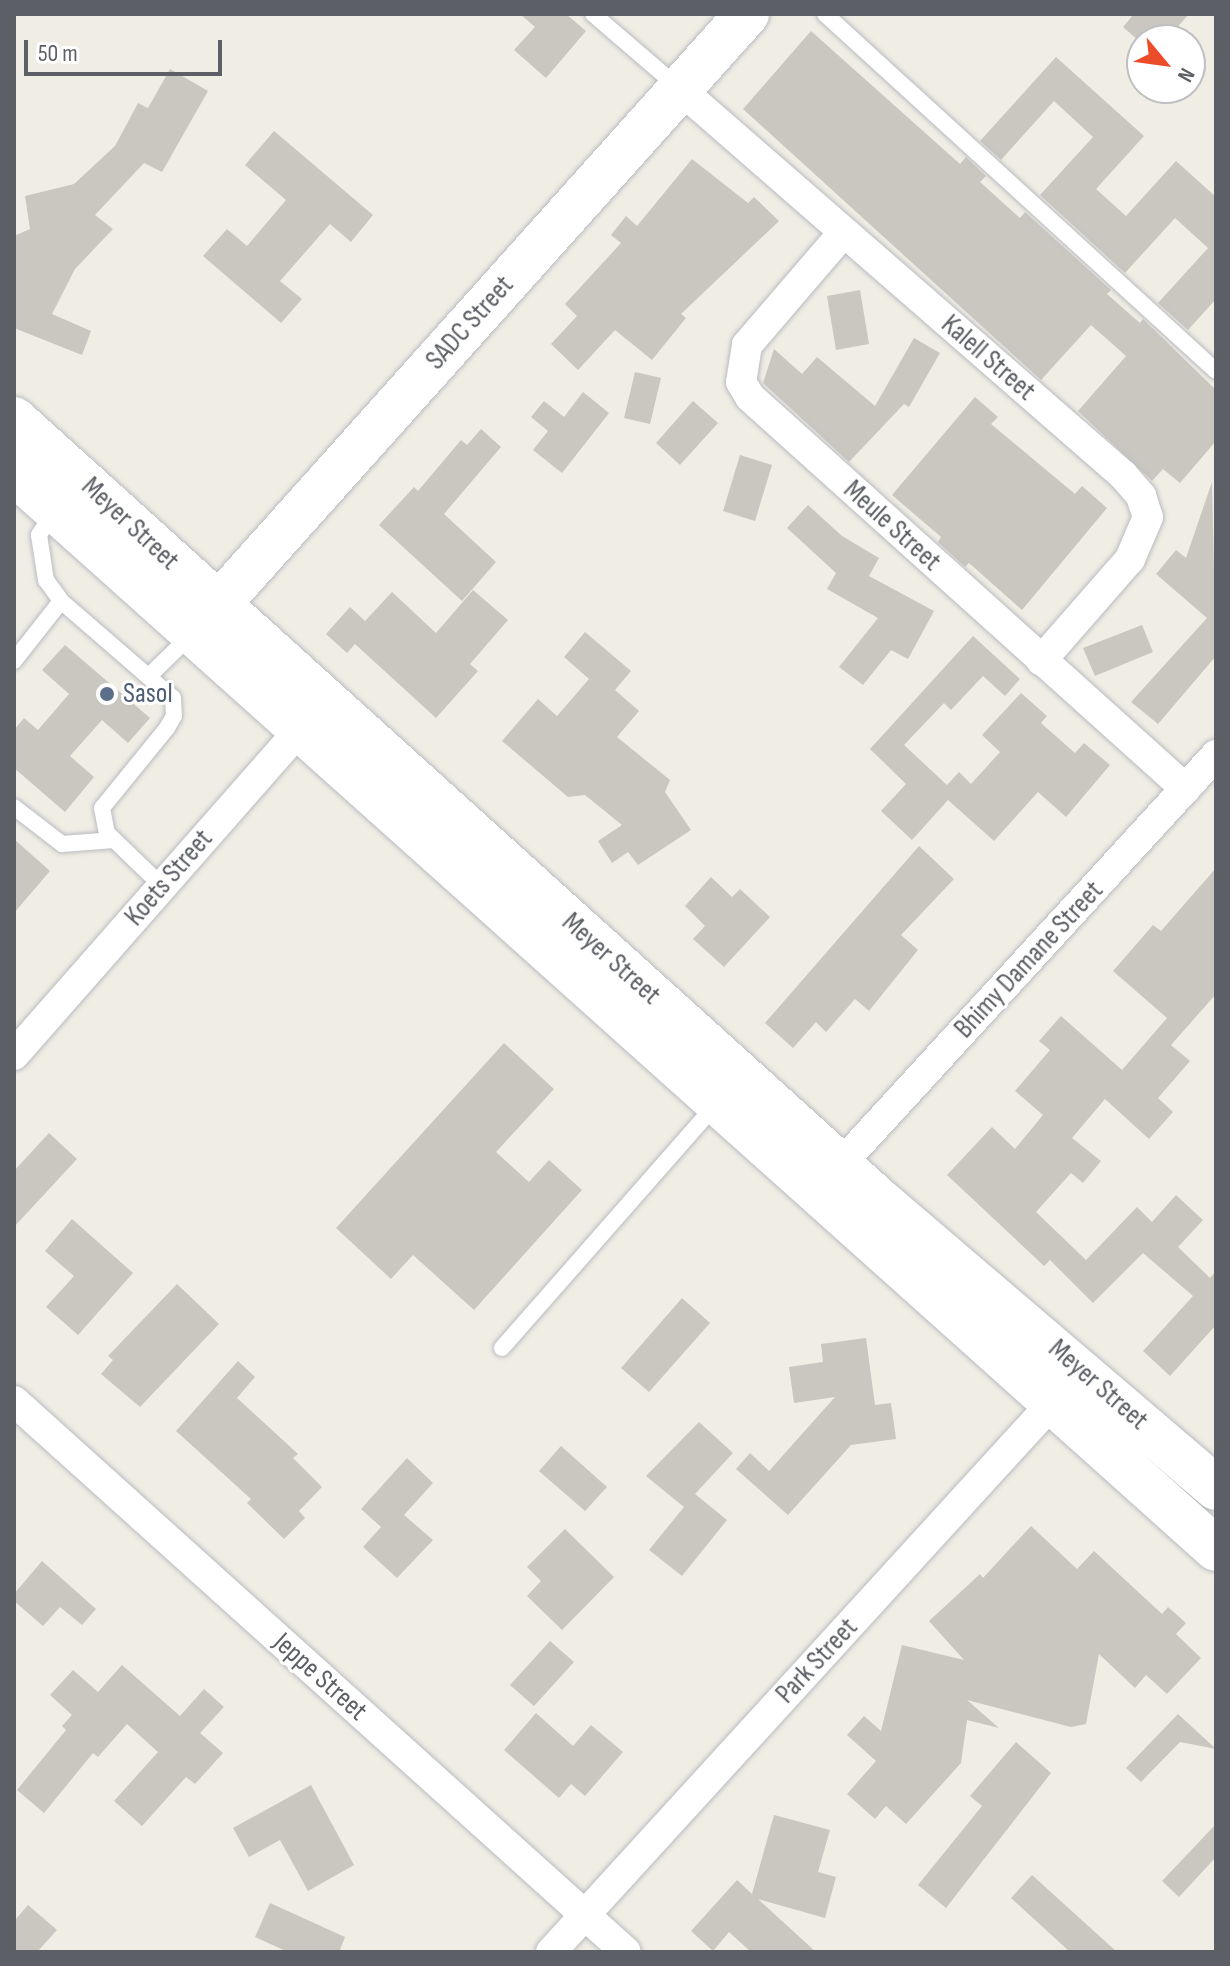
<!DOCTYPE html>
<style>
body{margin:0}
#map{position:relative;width:1230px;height:1966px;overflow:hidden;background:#efede4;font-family:"Sofia Sans Condensed",sans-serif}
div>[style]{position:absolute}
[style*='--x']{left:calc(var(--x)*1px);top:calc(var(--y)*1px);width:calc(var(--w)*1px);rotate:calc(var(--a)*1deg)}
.building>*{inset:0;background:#cac7c1}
.roads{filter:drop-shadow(0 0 2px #b9bbc0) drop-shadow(0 0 2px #b9bbc0)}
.lane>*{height:16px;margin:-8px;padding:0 8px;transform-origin:8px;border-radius:8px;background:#fff}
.street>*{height:30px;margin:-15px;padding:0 15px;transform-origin:15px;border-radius:15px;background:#fff}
.secondary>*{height:44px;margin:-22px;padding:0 22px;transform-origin:22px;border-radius:22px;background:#fff}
.dots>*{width:22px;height:22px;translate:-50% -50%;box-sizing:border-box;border:4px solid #fff;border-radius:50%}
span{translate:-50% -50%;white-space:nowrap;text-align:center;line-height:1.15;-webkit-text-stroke:6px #fff;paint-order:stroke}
.street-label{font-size:28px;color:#5c5f65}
.service-label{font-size:28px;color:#4e5e75}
.left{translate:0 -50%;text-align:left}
.frame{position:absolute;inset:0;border:16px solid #5c5f65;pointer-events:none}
.north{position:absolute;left:1126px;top:24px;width:80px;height:80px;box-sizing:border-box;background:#fff;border:2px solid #bebfc1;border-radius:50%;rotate:119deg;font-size:22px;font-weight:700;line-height:32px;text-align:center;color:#5c5f65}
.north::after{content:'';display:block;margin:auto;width:28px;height:36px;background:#ed4c2b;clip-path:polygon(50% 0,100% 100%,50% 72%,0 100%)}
.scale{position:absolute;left:24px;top:40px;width:198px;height:36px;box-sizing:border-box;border:4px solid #5c5f65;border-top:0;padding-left:10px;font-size:24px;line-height:28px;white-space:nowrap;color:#5c5f65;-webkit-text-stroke:6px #fff;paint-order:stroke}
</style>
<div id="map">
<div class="building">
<div style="clip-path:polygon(520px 14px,566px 14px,586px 31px,546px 78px,514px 50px,535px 27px)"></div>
<div style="clip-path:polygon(1134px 14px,1189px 14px,1166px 40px,1138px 40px,1123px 27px)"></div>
<div style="clip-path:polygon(811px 31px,960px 164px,966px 157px,986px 176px,980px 182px,1020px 218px,1025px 212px,1111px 290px,1107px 294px,1140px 323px,1143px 319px,1216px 390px,1216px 441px,1180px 483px,1163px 469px,1152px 481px,1078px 411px,1126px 356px,1091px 325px,1041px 380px,743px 109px)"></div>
<div style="clip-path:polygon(1056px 57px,1144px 136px,1096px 189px,1126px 216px,1176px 161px,1216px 197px,1216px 299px,1188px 330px,1158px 303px,1208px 248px,1175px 218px,1125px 273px,1040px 195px,1093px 137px,1054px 101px,1001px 160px,980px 141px)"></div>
<div style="clip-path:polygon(170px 69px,208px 91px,162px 172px,144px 163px,95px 215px,113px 229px,75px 269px,52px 314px,91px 331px,82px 355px,14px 328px,14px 236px,30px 229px,25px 196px,74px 184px,115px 146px,138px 103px,148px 108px)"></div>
<div style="clip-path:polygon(274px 131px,373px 215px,351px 242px,330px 224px,280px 281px,302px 299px,281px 323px,203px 256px,227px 229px,247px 246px,286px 200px,245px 165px)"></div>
<div style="clip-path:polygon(692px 159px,748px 203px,754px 197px,779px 221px,681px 314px,686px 318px,652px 360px,615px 330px,578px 370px,551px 344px,577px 316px,565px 304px,621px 243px,611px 235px,626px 216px,637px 226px)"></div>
<div style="clip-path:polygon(860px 290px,869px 344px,836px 350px,827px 296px)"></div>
<div style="clip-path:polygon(914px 338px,940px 353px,909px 407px,904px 404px,849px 462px,763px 383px,774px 349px,802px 374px,817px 357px,875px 406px)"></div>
<div style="clip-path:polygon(635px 372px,661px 378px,650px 424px,624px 418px)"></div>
<div style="clip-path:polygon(583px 392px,609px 413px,562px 473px,533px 450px,548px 431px,531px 417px,544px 401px,564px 417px)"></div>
<div style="clip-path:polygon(975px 397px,998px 417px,991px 424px,1075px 494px,1082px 486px,1107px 508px,1022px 610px,969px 563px,965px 567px,938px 542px,941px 537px,892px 495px)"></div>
<div style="clip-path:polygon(693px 401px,718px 423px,680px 465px,656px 443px)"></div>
<div style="clip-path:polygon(481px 429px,501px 447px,444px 514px,496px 562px,462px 601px,379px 525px,414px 487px,418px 491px,461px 440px,467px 445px)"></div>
<div style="clip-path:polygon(740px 455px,772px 465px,755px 521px,723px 511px)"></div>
<div style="clip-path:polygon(1212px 482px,1216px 656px,1158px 724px,1131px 702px,1207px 618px,1156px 574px,1176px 550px,1186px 558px)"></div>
<div style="clip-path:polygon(808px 505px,842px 536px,879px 558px,869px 576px,934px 611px,908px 659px,891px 650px,863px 685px,839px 667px,878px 618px,827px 589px,836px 573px,787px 528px)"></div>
<div style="clip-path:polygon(473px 590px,508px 620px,470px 664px,478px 671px,436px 718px,355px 644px,347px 653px,326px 634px,350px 607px,365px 621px,392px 592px,436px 633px)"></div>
<div style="clip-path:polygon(1142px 625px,1153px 652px,1095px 676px,1083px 648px)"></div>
<div style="clip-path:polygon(585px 632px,631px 671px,615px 690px,639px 711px,617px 737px,670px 780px,665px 792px,691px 830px,638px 865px,628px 852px,612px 863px,598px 841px,622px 825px,585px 795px,568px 797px,502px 741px,538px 699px,557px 716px,589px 679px,564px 657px)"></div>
<div style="clip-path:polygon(973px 636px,1020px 679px,1005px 696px,983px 676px,951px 710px,944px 703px,904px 745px,947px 785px,959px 772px,971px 784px,1000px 752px,982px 735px,1021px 693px,1047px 716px,1041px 723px,1075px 753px,1084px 743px,1110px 765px,1066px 817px,1038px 792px,994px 841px,948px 800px,912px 840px,881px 811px,906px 784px,870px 749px)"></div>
<div style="clip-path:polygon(65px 645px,150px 718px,128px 743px,102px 720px,70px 756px,94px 777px,65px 812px,14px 768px,14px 730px,24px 718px,38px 730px,69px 694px,42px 670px)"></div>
<div style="clip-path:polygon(14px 839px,50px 871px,14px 913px)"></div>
<div style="clip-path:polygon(919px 846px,954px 879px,901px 935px,918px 950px,869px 1011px,855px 999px,826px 1032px,816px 1022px,793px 1048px,765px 1023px)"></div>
<div style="clip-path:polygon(1216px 868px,1216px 994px,1171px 1045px,1190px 1061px,1158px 1098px,1173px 1112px,1149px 1139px,1105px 1099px,1072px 1138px,1101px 1161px,1083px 1183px,1071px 1173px,1036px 1212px,1086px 1260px,1137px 1207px,1152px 1222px,1176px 1195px,1203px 1220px,1178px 1247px,1210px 1278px,1216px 1271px,1216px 1325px,1170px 1376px,1143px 1351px,1193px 1296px,1143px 1253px,1093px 1303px,1050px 1260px,1044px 1266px,947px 1175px,992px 1127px,1015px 1149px,1043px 1115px,1015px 1091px,1050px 1050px,1039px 1041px,1061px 1016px,1122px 1070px,1167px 1018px,1113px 971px,1153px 925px,1161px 931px)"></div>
<div style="clip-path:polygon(711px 877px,732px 897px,740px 889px,770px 917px,724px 967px,693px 939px,705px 926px,685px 906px)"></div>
<div style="clip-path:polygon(504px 1043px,554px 1089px,496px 1152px,529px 1182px,549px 1160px,582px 1190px,474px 1310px,413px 1255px,391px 1279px,336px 1228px)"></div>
<div style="clip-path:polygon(49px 1133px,77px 1159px,14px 1227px,14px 1171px)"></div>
<div style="clip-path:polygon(72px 1219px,133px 1273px,78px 1335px,46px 1307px,74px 1276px,45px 1251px)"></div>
<div style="clip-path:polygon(177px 1284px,219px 1324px,140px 1407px,101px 1374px,113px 1360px,108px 1356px)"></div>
<div style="clip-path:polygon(682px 1298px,710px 1323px,649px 1392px,621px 1368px)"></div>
<div style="clip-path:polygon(866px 1338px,875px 1405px,891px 1403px,896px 1439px,851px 1445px,788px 1515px,736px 1469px,750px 1453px,769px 1471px,835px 1397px,794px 1403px,789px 1367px,823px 1362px,821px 1344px)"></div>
<div style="clip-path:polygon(238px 1361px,255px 1377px,237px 1398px,298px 1454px,293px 1458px,322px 1487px,299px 1511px,305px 1518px,284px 1539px,247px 1503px,251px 1499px,176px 1431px)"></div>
<div style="clip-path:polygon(699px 1422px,733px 1453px,695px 1494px,727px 1520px,682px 1576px,649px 1550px,684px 1507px,646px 1476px)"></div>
<div style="clip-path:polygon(561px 1446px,607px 1487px,585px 1511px,539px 1471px)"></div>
<div style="clip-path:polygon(407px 1458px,433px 1483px,404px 1515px,433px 1540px,397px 1578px,363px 1547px,381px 1527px,361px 1509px)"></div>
<div style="clip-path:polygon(1031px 1526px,1077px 1569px,1094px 1551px,1162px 1614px,1168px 1607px,1186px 1623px,1176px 1634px,1201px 1658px,1167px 1694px,1146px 1675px,1135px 1688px,1099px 1654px,1086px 1724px,1071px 1727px,967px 1700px,999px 1728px,967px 1720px,961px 1763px,906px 1824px,886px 1806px,875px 1819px,847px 1794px,876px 1761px,847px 1735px,864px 1716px,881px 1731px,902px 1645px,964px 1660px,929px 1621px,980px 1574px,983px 1578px)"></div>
<div style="clip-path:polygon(565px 1529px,614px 1577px,562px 1630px,527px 1596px,541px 1581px,527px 1567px)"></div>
<div style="clip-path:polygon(42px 1561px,96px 1609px,82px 1625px,60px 1607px,43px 1626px,14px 1601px,14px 1594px)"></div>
<div style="clip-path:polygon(550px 1641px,574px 1662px,534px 1706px,510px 1685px)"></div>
<div style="clip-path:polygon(122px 1665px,180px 1716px,204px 1689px,224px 1707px,200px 1733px,223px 1753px,195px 1784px,186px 1777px,142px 1826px,114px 1801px,158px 1752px,127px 1724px,98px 1757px,93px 1753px,44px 1813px,17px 1790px,66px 1730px,62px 1726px,72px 1715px,50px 1695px,73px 1670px,98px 1692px)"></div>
<div style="clip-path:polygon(536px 1713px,573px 1746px,591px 1725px,623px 1752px,585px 1796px,571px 1784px,559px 1798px,504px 1750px)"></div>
<div style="clip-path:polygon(1178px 1714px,1216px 1749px,1180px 1742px,1141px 1782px,1126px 1768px)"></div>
<div style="clip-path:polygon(1016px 1742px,1051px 1773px,946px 1908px,918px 1885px,982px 1806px,970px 1796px)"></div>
<div style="clip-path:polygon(311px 1785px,354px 1865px,308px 1891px,280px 1840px,249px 1857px,233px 1828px)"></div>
<div style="clip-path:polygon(774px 1815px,830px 1830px,818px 1872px,836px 1877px,825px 1918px,758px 1899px,816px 1952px,751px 1952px,729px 1932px,713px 1951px,691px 1931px,737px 1880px,752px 1894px)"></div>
<div style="clip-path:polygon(1216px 1824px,1216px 1857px,1179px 1897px,1162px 1881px)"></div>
<div style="clip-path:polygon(1032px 1875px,1117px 1952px,1070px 1952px,1011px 1898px)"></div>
<div style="clip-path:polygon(270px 1903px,345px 1937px,339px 1952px,288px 1952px,255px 1937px)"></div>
<div style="clip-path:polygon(28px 1905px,57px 1930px,37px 1952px,14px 1952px,14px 1921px)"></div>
</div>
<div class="roads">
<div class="lane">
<div style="--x:593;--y:14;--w:113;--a:40.7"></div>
<div style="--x:825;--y:14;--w:529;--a:42.4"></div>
<div style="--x:55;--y:511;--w:29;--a:124"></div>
<div style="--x:39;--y:535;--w:46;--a:81.2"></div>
<div style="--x:46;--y:580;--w:26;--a:54"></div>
<div style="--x:61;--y:601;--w:148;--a:40.9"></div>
<div style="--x:173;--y:698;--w:18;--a:87"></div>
<div style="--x:174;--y:716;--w:14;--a:120"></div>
<div style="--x:167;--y:728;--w:103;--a:129.1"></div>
<div style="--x:102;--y:808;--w:25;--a:79"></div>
<div style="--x:107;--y:833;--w:76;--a:43.9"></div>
<div style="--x:14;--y:661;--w:76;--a:-51.9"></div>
<div style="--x:149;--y:676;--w:59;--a:-44.3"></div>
<div style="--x:14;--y:807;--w:61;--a:37.6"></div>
<div style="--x:62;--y:844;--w:52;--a:-4.4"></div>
<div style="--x:502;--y:1348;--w:326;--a:-48.7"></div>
</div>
<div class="street">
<div style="--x:680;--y:89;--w:588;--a:41.07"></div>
<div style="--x:1123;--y:475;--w:28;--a:49"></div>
<div style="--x:1141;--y:496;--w:22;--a:72"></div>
<div style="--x:1148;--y:517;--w:46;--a:113.2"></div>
<div style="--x:1130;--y:559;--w:135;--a:131.1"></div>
<div style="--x:843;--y:233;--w:148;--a:130.6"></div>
<div style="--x:747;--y:345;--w:37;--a:99"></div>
<div style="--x:741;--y:382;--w:17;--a:59"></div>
<div style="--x:750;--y:397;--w:586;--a:41.96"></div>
<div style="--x:14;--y:1055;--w:451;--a:-48.7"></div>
<div style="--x:841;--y:1164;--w:555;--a:-47.48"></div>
<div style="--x:14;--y:1401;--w:823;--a:42"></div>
<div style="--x:551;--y:1952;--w:762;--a:-47.6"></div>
</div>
<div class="secondary">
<div style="--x:14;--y:419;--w:1165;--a:42.08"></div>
<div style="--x:879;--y:1200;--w:443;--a:40.5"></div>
<div style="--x:14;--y:473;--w:1613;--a:41.83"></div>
<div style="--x:198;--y:627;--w:823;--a:-48.15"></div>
</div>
</div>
<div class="dots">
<div style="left:107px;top:694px;background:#5c6f8a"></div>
</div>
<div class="street-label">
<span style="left:470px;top:323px;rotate:-48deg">SADC Street</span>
<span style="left:988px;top:358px;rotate:41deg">Kalell Street</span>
<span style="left:130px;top:524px;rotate:43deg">Meyer Street</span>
<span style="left:892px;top:526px;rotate:42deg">Meule Street</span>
<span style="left:169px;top:878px;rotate:-49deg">Koets Street</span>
<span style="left:611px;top:959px;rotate:42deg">Meyer Street</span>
<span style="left:1029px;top:960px;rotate:-47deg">Bhimy Damane Street</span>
<span style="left:1098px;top:1385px;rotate:41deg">Meyer Street</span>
<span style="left:817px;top:1661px;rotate:-47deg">Park Street</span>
<span style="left:320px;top:1677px;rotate:42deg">Jeppe Street</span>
</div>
<div class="service-label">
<span class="left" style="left:123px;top:694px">Sasol</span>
</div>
<div class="frame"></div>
<div class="north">N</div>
<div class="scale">50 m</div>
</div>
